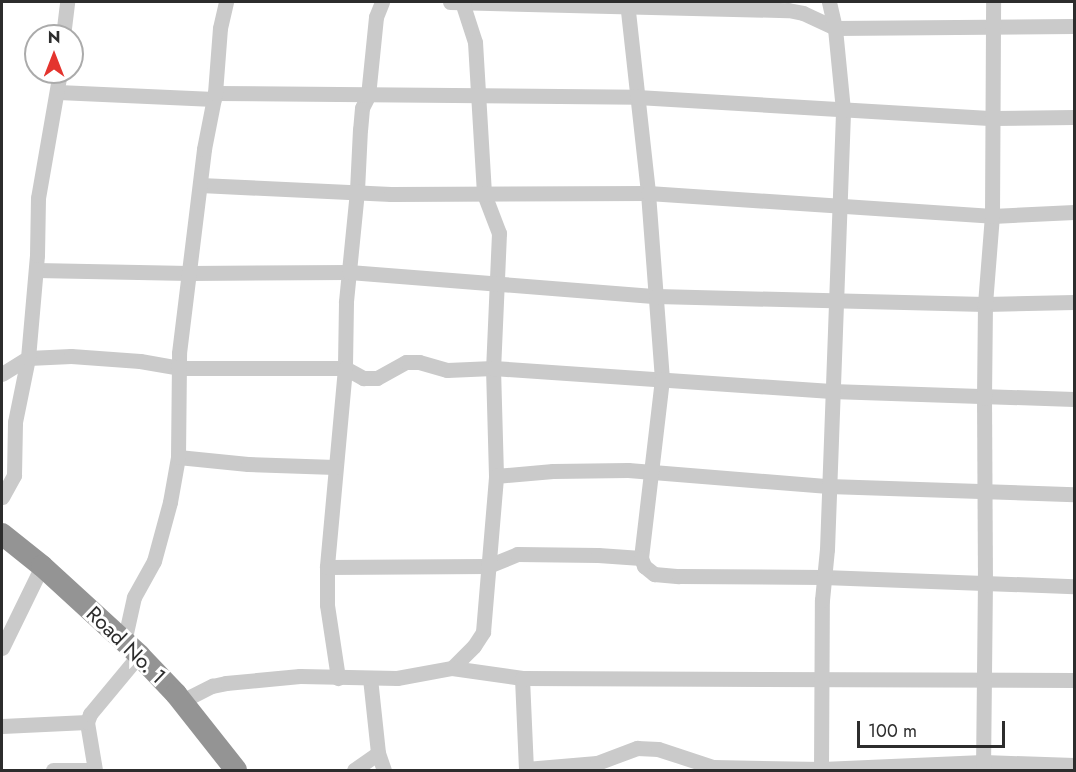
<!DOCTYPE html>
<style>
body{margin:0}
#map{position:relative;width:1076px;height:772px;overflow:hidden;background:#fff;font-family:Jost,sans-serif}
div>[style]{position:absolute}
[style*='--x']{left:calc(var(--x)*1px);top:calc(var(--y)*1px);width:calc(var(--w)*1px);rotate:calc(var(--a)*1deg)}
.minor>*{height:15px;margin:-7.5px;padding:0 7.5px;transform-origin:7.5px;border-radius:7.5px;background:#cacaca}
.highway>*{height:22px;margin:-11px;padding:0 11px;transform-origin:11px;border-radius:11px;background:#949494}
span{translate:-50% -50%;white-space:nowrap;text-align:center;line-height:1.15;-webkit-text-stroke:6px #fff;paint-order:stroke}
.street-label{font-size:21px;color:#2d2d2d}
.frame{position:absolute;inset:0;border:3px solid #2d2d2d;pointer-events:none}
.north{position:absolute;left:24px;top:24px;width:60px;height:60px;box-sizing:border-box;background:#fff;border:2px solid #ababab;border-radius:50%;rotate:0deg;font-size:16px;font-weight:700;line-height:24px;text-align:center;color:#2d2d2d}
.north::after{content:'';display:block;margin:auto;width:21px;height:27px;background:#e4342e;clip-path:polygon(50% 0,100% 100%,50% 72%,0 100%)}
.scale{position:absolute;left:857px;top:721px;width:148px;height:27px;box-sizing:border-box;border:3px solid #2d2d2d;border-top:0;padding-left:8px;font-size:18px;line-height:21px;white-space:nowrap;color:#2d2d2d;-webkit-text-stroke:4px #fff;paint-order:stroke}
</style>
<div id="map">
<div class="minor">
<div style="--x:382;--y:2;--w:16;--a:112"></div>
<div style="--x:376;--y:17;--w:79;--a:95.8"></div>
<div style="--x:368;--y:96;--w:13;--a:117"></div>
<div style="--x:362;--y:108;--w:21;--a:95"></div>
<div style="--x:360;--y:129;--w:62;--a:92.8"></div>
<div style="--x:357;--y:191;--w:112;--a:95.7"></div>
<div style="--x:346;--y:302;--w:66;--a:90.9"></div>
<div style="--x:345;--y:368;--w:21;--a:29"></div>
<div style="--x:363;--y:378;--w:14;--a:0"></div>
<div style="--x:377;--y:378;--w:33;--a:-29"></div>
<div style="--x:406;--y:362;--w:13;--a:0"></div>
<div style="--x:419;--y:362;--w:29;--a:16"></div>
<div style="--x:447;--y:370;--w:46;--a:-2.5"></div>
<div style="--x:493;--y:368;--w:108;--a:88.4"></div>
<div style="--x:496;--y:476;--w:57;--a:-5"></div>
<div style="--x:553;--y:471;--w:75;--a:-0.8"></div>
<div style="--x:628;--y:470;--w:201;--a:4.6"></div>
<div style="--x:828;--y:486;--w:246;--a:1.9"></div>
<div style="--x:450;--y:2;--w:338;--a:1.4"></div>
<div style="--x:788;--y:10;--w:15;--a:11"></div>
<div style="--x:803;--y:13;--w:35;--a:25"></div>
<div style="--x:835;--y:28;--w:239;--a:-0.5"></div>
<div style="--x:462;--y:2;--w:42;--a:72"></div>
<div style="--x:475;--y:42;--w:152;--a:86.6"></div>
<div style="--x:484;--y:194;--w:42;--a:69"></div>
<div style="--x:499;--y:233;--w:135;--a:92.5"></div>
<div style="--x:493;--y:368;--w:339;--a:3.9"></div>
<div style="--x:831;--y:391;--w:243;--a:1.9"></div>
<div style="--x:627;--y:2;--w:192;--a:83.7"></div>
<div style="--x:648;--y:193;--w:187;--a:85.7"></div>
<div style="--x:662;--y:379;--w:180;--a:96.7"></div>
<div style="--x:63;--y:36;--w:34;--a:-83"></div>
<div style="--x:58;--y:92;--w:156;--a:2.6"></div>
<div style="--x:215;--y:93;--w:422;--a:0.5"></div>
<div style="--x:637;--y:97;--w:357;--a:3.4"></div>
<div style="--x:993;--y:118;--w:81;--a:-0.7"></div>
<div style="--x:200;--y:185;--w:191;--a:2.7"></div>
<div style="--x:391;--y:194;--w:257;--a:-0.2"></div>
<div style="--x:648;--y:193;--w:345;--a:3.8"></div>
<div style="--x:992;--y:216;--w:82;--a:-2.8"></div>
<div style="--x:36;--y:270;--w:153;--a:1.1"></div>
<div style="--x:189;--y:273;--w:160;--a:-0.4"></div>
<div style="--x:349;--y:272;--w:308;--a:4.5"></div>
<div style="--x:656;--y:296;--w:329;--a:1.4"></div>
<div style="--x:985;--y:304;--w:89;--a:-1.3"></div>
<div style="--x:2;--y:374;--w:31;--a:-32"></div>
<div style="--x:28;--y:358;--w:43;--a:-2.7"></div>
<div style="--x:71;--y:356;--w:69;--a:4.1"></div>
<div style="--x:140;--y:361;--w:40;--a:10"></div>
<div style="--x:179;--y:368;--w:166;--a:0"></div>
<div style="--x:345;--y:368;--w:200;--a:95.2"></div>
<div style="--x:327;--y:567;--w:38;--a:90"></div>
<div style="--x:327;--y:605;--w:74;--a:81.4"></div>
<div style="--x:178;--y:457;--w:70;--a:5.7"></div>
<div style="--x:248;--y:464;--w:87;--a:2"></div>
<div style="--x:2;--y:497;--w:25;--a:-61"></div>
<div style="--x:14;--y:475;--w:53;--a:-88.9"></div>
<div style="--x:15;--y:422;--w:65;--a:-78.5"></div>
<div style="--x:28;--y:358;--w:103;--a:-85"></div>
<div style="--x:37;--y:255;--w:57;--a:-89"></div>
<div style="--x:38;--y:198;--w:128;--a:-80.1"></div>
<div style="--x:327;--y:567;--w:161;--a:-0.4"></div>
<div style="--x:488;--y:566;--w:31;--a:-22"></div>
<div style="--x:517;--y:554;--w:81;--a:0.7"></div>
<div style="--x:598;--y:555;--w:43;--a:4"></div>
<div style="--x:641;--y:558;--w:9;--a:69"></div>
<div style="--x:644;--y:566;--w:13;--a:39"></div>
<div style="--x:654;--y:574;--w:25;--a:5"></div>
<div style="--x:679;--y:576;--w:144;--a:0.4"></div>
<div style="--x:823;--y:577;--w:251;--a:2.1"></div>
<div style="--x:124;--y:642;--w:46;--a:-77.5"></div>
<div style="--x:134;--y:597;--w:41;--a:-60.9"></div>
<div style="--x:154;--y:561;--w:61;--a:-74.8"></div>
<div style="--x:170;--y:502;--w:46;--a:-79.9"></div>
<div style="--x:178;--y:457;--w:104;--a:-89.4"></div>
<div style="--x:179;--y:353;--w:206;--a:-83"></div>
<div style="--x:204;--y:149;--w:57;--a:-78.9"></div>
<div style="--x:215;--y:93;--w:65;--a:-85.6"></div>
<div style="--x:220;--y:28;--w:27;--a:-77"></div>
<div style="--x:2;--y:648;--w:91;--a:-64"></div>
<div style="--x:452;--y:668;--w:31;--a:-45"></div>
<div style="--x:474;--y:646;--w:17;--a:-57"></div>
<div style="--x:483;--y:632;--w:157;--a:-85.2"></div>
<div style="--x:370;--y:678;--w:75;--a:83.9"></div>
<div style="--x:378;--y:753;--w:18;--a:71"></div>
<div style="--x:522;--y:678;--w:92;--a:87.5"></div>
<div style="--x:182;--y:701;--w:34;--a:-27"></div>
<div style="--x:212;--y:686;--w:14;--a:-12"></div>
<div style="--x:226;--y:683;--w:74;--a:-5.4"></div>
<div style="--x:300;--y:676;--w:97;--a:1.2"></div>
<div style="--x:397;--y:678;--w:56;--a:-10.3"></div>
<div style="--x:452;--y:668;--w:71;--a:8.1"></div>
<div style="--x:522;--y:678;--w:552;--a:0.21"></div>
<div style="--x:2;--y:726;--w:85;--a:-2.7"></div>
<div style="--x:526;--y:769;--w:71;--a:-4.8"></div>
<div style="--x:597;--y:763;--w:43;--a:-20.6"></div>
<div style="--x:637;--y:748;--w:21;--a:3"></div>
<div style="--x:658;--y:749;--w:58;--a:18.1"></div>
<div style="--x:713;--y:767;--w:109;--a:1.1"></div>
<div style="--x:822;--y:769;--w:161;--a:-2.5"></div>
<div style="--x:983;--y:762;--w:91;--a:1.9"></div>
<div style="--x:53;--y:770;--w:41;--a:0"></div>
<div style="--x:95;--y:770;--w:49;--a:-99.5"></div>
<div style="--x:87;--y:722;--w:9;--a:-69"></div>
<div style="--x:90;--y:714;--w:77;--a:-50.3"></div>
<div style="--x:354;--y:770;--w:29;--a:-35"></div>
<div style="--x:821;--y:770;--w:170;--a:-89.7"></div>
<div style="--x:822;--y:600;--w:51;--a:-84.4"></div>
<div style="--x:827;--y:549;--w:439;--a:-87.9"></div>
<div style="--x:843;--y:110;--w:82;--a:-95.6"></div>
<div style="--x:835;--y:28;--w:27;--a:-103"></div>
<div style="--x:983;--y:770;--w:185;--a:-89.4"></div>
<div style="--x:985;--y:585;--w:187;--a:-90.3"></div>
<div style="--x:984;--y:398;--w:94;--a:-89.4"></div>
<div style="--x:985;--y:304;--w:88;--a:-85.5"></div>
<div style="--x:992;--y:216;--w:214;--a:-89.7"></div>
</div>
<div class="highway">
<div style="--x:2;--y:534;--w:51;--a:38.7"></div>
<div style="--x:42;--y:566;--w:132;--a:42.5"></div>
<div style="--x:139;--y:655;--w:54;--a:46.5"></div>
<div style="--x:176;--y:694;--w:97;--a:51.7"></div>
</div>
<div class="street-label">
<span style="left:126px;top:645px;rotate:44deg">Road No. 1</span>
</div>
<div class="frame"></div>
<div class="north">N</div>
<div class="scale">100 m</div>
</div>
